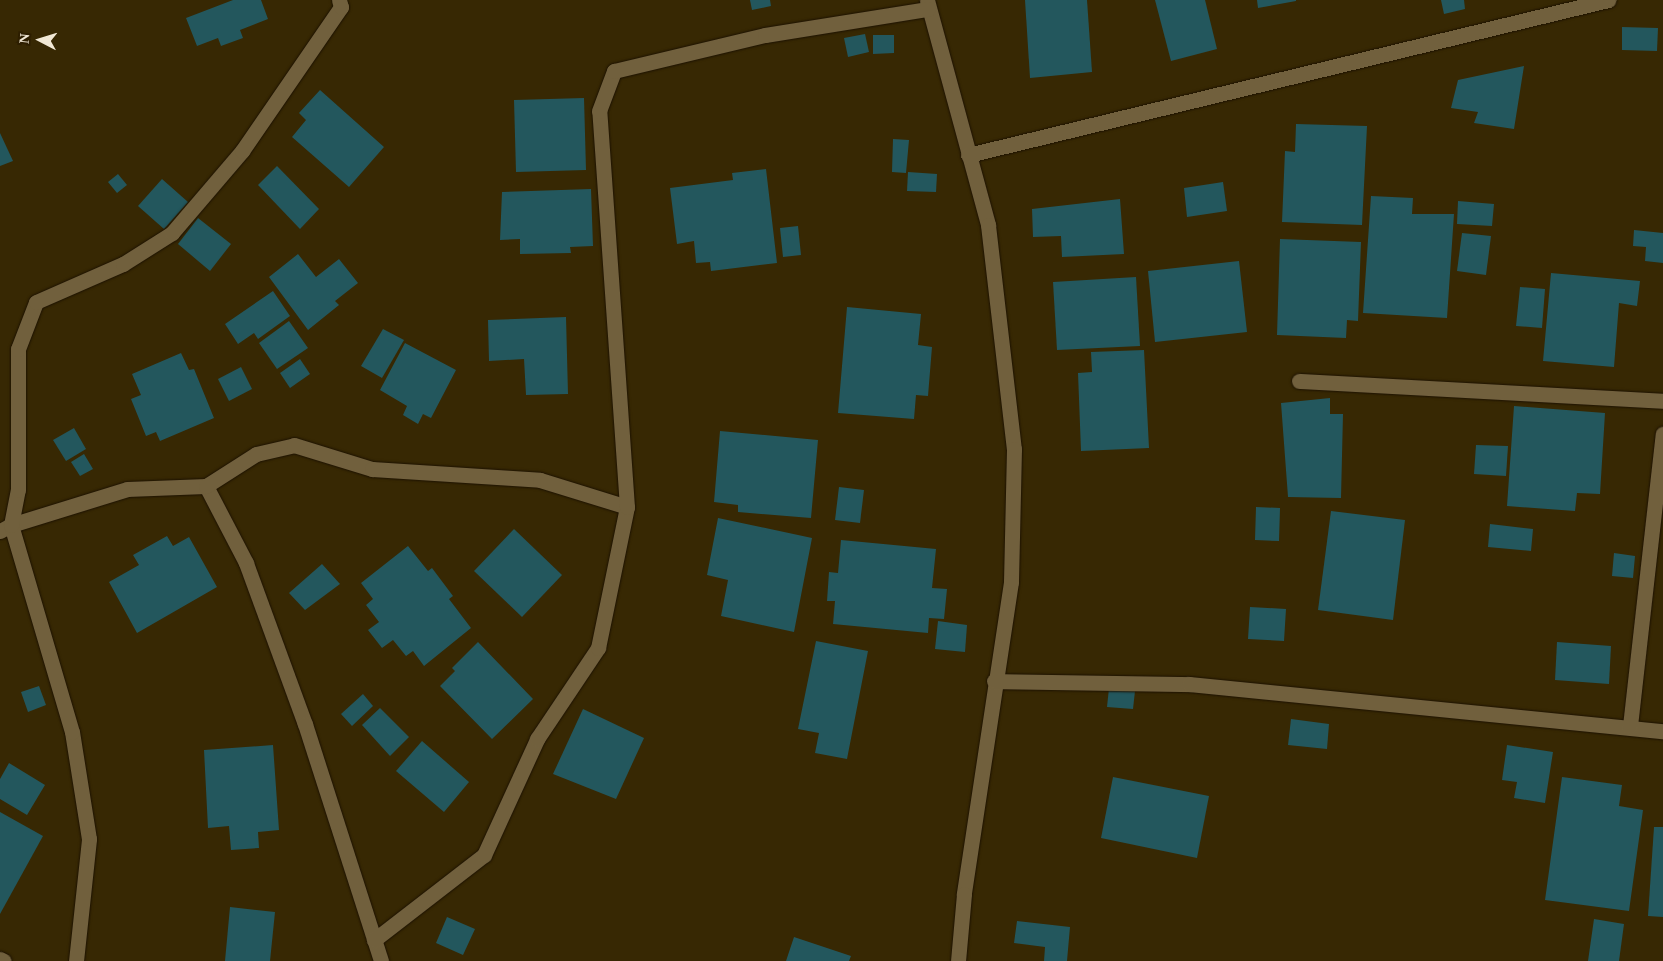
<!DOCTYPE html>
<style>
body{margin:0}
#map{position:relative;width:1663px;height:961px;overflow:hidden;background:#372803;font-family:Georgia,serif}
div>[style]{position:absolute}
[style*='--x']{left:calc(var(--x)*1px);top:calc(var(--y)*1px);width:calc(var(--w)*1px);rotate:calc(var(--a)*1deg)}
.building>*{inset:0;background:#23575d}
.roads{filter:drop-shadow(0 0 1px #1c1100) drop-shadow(0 0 1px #1c1100)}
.minor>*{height:15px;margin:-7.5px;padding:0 7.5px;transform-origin:7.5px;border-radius:7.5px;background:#71603d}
span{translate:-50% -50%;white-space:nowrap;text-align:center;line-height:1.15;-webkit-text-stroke:4px #2d1e00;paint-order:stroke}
.north{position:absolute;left:15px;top:15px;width:50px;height:50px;-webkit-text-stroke:4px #2d1e00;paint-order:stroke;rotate:275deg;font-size:14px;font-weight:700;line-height:20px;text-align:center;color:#f1e8d5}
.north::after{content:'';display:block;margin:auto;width:18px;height:22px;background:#f1e8d5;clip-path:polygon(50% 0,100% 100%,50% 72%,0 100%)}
</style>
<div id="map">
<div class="building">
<div style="clip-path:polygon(233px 0,261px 0,268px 19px,240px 30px,243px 38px,221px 46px,218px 38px,197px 46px,186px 18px)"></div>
<div style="clip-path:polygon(750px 0,770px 0,771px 6px,752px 10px)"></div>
<div style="clip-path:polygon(1025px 0,1087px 0,1092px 72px,1030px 78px)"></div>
<div style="clip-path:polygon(1155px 0,1205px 0,1217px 49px,1171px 61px)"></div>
<div style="clip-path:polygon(1257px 0,1296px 0,1296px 1px,1258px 8px)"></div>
<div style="clip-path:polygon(1441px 0,1464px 0,1465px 9px,1444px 14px)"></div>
<div style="clip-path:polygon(1622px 27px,1658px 28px,1657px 51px,1622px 50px)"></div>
<div style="clip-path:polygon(865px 34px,869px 52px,848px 57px,844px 38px)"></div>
<div style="clip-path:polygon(873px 35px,894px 35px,894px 53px,873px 54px)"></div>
<div style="clip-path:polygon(1524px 66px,1514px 129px,1474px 123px,1478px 112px,1451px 108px,1458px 80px)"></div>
<div style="clip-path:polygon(320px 90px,384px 147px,349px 187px,292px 137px,306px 120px,299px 113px)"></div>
<div style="clip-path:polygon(584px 98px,586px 170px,516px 172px,514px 100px)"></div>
<div style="clip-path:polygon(1296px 124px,1367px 126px,1362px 225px,1282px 222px,1285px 151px,1295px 152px)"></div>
<div style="clip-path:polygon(0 133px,13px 161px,0 166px)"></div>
<div style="clip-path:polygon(893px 139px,909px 140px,906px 173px,892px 172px)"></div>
<div style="clip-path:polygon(277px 166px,319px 209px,300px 229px,258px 185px)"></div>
<div style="clip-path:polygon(766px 169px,777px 263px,711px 271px,710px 262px,696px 263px,694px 241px,677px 244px,670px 188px,733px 180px,732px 173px)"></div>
<div style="clip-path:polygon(908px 172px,937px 174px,936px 192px,907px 191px)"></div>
<div style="clip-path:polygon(118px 174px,127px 185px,117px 193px,108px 182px)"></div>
<div style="clip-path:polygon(162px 179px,188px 202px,164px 229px,138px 206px)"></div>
<div style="clip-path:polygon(1223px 182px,1227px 211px,1187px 217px,1184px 188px)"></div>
<div style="clip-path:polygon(591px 189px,593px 246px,570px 247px,571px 253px,520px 254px,520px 239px,500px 240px,502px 192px)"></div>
<div style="clip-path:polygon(1371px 196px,1413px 198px,1412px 214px,1454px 214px,1447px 318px,1363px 313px)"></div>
<div style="clip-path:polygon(1120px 199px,1124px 254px,1062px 257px,1061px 236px,1033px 237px,1032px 209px)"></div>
<div style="clip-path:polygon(1458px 201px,1494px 204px,1492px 226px,1457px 224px)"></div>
<div style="clip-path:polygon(198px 218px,231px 244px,210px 271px,178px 244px)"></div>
<div style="clip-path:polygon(798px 226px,801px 255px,783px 257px,780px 228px)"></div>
<div style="clip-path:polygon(1634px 230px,1663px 233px,1663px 263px,1645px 261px,1646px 247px,1633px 246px)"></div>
<div style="clip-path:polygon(1462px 233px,1491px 236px,1486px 275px,1457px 271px)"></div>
<div style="clip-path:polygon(1280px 239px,1361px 242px,1358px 321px,1347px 320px,1346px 338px,1277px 335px)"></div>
<div style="clip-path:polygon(298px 254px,316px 277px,339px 259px,358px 283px,335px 301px,339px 305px,308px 330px,269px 277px)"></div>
<div style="clip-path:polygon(1239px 261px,1247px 332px,1155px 342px,1148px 271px)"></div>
<div style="clip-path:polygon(1551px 273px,1640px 281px,1637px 306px,1619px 303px,1614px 367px,1543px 361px)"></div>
<div style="clip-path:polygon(1136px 277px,1140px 346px,1057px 350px,1053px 282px)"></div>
<div style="clip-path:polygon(1520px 287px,1545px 289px,1542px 328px,1516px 326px)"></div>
<div style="clip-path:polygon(273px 291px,290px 316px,258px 339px,254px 333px,238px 344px,225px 324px)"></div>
<div style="clip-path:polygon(847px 307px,921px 314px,918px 345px,932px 347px,928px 396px,916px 395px,914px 419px,838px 413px)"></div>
<div style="clip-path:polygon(566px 317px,568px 394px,526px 395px,524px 359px,489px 361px,488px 320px)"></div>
<div style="clip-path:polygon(289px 321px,308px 348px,277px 369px,259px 343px)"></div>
<div style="clip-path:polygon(383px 329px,404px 340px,382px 378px,361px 366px)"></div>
<div style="clip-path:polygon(405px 343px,456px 370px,431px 418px,423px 414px,418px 424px,403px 415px,407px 406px,380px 390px)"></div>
<div style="clip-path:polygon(1144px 350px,1149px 448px,1081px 451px,1078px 373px,1092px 372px,1091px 352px)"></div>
<div style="clip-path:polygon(181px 353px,189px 370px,194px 369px,214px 418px,160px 441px,156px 432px,146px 436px,131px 399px,141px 395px,132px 374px)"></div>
<div style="clip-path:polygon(300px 359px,310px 374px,290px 388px,280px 373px)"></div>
<div style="clip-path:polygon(241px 367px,252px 389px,229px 401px,218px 379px)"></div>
<div style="clip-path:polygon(1330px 398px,1330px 414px,1343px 414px,1341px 498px,1288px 497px,1281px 403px)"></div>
<div style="clip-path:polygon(1514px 406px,1605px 413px,1600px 494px,1577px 493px,1575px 511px,1507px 506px)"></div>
<div style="clip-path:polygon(74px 428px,86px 449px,66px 461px,53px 440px)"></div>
<div style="clip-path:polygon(720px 431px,818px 440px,811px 518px,738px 512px,738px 505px,714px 502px)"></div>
<div style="clip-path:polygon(1476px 445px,1508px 446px,1506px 476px,1474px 474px)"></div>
<div style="clip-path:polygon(84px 454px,93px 469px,80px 476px,71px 462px)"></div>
<div style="clip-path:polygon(839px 487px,864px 490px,860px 523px,835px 520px)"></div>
<div style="clip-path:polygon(1256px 507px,1280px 508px,1279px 541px,1255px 540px)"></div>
<div style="clip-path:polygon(1331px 511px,1405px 520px,1393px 620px,1318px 610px)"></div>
<div style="clip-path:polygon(718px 518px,812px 538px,794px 632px,721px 616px,728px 580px,707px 575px)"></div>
<div style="clip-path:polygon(1490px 524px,1533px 529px,1531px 551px,1488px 547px)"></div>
<div style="clip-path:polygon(514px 529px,562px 575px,522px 617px,474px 571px)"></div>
<div style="clip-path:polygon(167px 536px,173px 546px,189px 537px,217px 587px,137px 633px,109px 582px,139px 565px,133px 555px)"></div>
<div style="clip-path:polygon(841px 540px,936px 549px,932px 588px,947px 589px,944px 619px,929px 618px,928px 633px,833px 624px,835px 601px,827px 601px,829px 572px,838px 573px)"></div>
<div style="clip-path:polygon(408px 546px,428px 571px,432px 568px,453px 596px,449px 599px,471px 628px,424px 666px,413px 651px,406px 656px,393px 640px,382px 648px,368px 630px,379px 622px,366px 605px,373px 599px,361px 583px)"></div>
<div style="clip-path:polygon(1614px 553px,1635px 556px,1633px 578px,1612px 576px)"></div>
<div style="clip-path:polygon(322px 564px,340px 584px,305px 610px,289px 593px)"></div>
<div style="clip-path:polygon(1250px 607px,1286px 609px,1284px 641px,1248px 639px)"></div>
<div style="clip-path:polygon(938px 621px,967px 625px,965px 652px,935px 649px)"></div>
<div style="clip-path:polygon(816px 641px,868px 651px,847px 759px,815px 753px,819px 733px,798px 729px)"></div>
<div style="clip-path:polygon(478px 642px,533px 699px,492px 739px,440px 686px,455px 671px,452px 668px)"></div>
<div style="clip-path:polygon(1557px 642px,1611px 646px,1609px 684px,1555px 680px)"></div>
<div style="clip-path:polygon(39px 686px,46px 705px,28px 712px,21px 692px)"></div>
<div style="clip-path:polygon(1109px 688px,1135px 691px,1133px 709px,1107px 707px)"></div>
<div style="clip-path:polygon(363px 694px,373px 706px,352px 726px,341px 714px)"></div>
<div style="clip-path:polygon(380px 708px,409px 737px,390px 756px,362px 725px)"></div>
<div style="clip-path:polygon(583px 709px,644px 738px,616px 799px,553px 774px)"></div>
<div style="clip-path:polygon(1291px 719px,1329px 724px,1327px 749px,1288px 745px)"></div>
<div style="clip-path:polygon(422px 741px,469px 782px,444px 812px,396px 771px)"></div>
<div style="clip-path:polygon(273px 745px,279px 830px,258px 832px,259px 848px,231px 850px,229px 826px,208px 828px,204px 750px)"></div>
<div style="clip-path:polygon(1507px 745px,1553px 752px,1545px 803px,1514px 798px,1517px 782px,1502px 780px)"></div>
<div style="clip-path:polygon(9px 763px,45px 785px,27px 815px,0 799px,0 779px)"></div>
<div style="clip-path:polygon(1113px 777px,1209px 796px,1197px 858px,1101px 838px)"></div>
<div style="clip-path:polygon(1562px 777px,1622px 785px,1619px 806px,1643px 810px,1629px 911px,1545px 900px)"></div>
<div style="clip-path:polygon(0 812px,43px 836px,0 914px)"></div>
<div style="clip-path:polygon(1654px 827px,1663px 827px,1663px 917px,1648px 916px)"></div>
<div style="clip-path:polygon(230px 907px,275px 912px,270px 961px,225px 961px)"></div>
<div style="clip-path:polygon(447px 917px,475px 929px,463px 955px,436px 943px)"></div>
<div style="clip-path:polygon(1594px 919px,1624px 924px,1619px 961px,1588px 961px)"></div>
<div style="clip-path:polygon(1017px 921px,1070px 927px,1067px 961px,1044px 961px,1045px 947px,1014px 943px)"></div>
<div style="clip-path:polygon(794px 937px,851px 956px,849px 961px,786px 961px)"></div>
</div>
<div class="roads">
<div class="minor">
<div style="--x:927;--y:0;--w:233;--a:74.8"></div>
<div style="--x:988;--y:225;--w:226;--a:83.4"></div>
<div style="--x:1014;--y:449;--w:133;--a:91.3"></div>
<div style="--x:1011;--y:582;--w:316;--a:98.6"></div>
<div style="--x:964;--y:894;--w:67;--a:95.1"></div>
<div style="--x:968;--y:155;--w:659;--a:-13.61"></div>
<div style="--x:1299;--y:381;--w:365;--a:3.1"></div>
<div style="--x:206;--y:486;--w:87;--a:62.5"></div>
<div style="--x:246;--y:563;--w:171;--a:69.9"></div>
<div style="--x:305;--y:724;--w:249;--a:72.2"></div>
<div style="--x:0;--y:531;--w:13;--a:-29"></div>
<div style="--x:11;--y:525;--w:121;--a:-17.2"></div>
<div style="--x:127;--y:489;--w:79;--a:-2.2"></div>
<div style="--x:206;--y:486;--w:59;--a:-32.6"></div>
<div style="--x:256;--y:454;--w:39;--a:-13"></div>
<div style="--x:294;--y:445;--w:82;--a:17.1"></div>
<div style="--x:372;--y:469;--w:168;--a:3.7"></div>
<div style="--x:540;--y:480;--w:91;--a:17.2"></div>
<div style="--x:994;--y:681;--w:195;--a:0.9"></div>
<div style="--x:1189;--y:684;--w:476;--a:5.7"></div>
<div style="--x:1630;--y:726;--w:294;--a:-83.6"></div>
<div style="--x:374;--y:940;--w:139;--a:-37.7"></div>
<div style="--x:484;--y:855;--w:128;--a:-65.4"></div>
<div style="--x:537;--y:739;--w:110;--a:-56.2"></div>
<div style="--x:598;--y:648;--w:144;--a:-78.4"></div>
<div style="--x:627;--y:507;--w:397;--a:-94"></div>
<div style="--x:599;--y:111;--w:43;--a:-69.4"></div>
<div style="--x:614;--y:71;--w:155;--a:-13.4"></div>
<div style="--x:765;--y:35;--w:165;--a:-9.1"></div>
<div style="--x:0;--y:959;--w:4;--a:27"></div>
<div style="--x:76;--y:961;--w:123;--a:-83.9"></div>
<div style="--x:89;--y:839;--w:108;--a:-99"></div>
<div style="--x:72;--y:732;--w:216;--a:-106.4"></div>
<div style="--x:11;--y:525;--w:36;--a:-79"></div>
<div style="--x:18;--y:490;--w:141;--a:-90"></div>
<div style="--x:18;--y:349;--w:50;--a:-69"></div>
<div style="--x:36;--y:302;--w:95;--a:-23.6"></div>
<div style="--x:123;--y:264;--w:58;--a:-32.3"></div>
<div style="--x:172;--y:233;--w:108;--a:-49.5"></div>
<div style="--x:242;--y:151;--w:175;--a:-55.5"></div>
<div style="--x:341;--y:7;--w:7;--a:-106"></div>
</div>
</div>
<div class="north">N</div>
</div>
